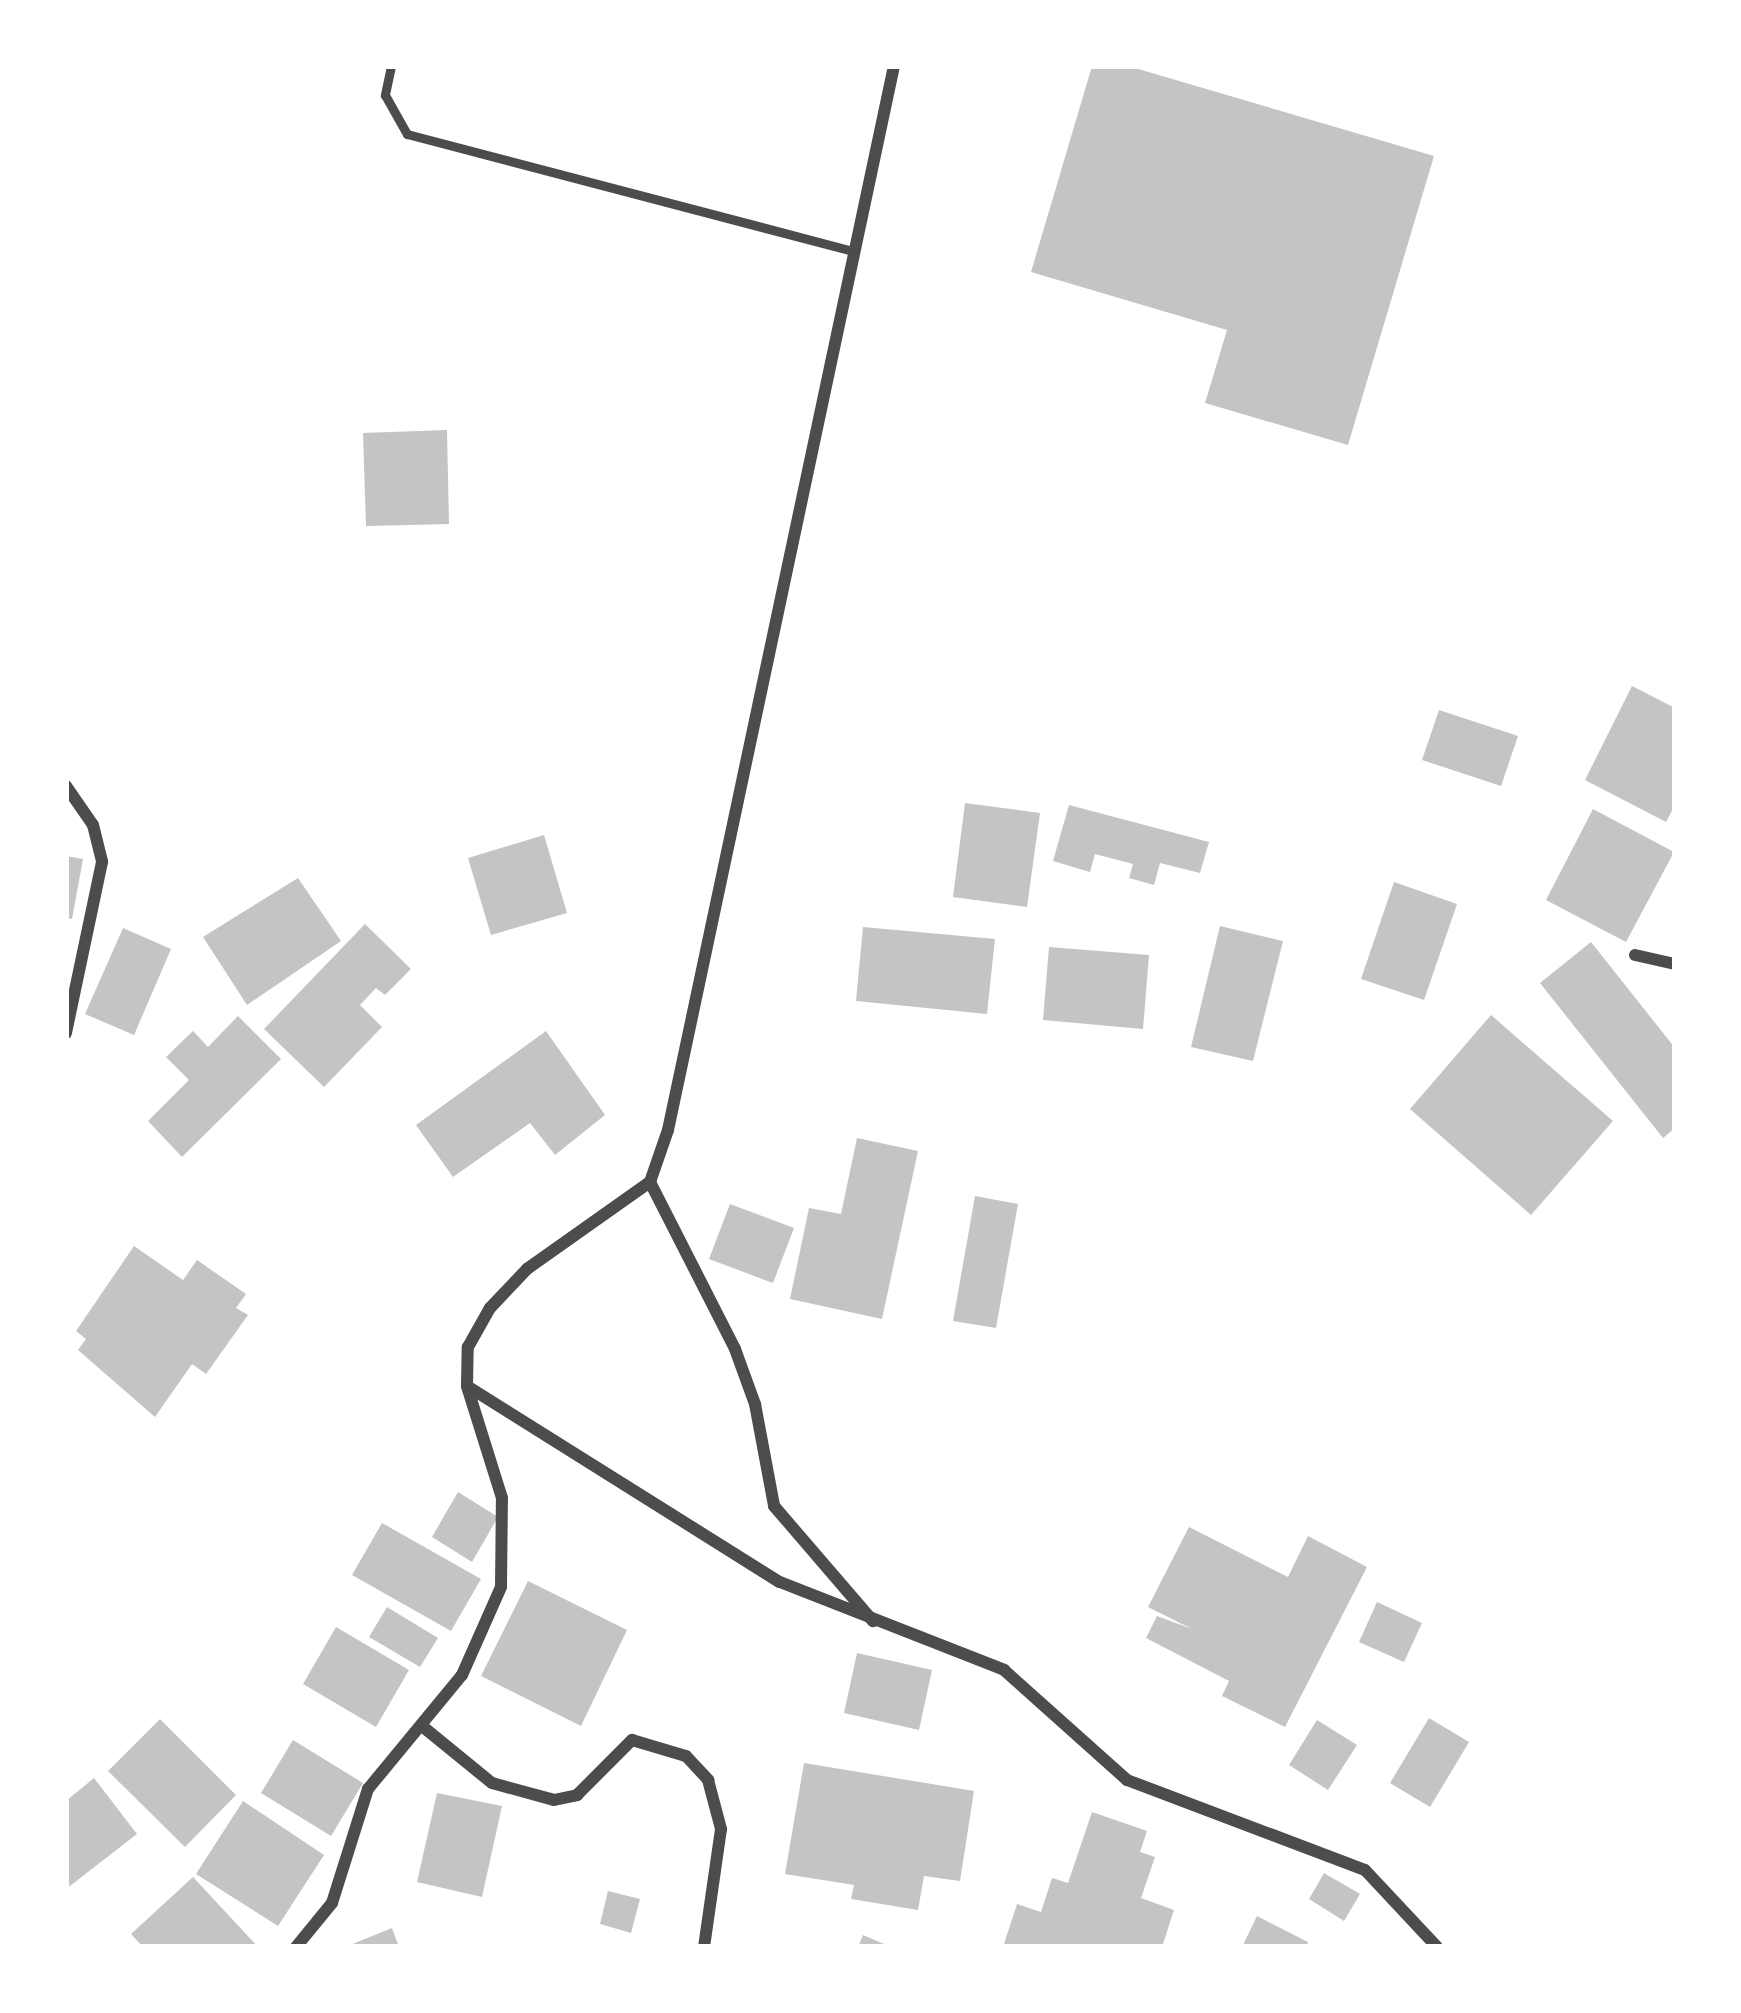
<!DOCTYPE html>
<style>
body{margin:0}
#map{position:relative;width:1741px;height:2013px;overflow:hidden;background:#fff;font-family:"Golos Text",sans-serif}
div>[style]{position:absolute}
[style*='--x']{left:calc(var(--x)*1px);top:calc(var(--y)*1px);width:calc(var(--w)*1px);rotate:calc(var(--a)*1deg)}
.building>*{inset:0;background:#c4c4c4}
.service>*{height:9px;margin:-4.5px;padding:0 4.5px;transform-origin:4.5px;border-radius:4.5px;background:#4c4c4c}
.minor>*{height:12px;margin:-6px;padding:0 6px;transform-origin:6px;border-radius:6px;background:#4c4c4c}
span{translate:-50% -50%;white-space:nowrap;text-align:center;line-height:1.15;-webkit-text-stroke:9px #fff;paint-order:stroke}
.frame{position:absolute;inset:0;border:69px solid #fff;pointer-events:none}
</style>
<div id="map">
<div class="building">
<div style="clip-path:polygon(1092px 66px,1128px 66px,1434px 156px,1348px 445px,1205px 403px,1227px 330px,1031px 272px)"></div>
<div style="clip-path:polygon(447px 430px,449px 524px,366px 526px,363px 433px)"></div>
<div style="clip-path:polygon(1632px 686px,1675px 708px,1675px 805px,1666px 822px,1585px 780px)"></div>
<div style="clip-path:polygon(1439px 710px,1518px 736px,1501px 786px,1422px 760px)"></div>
<div style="clip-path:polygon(965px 803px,1040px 813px,1027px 907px,953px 897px)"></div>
<div style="clip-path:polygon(1069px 805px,1209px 842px,1200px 873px,1160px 863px,1154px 885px,1129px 878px,1133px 864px,1095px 854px,1090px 872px,1053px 861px)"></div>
<div style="clip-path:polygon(1593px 809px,1674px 852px,1626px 942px,1546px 900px)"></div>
<div style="clip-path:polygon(544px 835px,567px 913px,491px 935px,468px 858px)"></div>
<div style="clip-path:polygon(66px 856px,83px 859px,72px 919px,66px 918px)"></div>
<div style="clip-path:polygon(298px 878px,341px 941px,247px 1005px,203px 937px)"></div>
<div style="clip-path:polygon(1394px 882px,1457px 904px,1424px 1000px,1361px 979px)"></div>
<div style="clip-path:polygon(365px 924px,411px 969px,385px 995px,376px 988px,360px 1005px,382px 1027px,324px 1087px,264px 1029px)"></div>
<div style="clip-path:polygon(1220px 926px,1283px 941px,1253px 1061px,1191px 1047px)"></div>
<div style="clip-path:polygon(863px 927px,995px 939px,987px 1014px,856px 1001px)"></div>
<div style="clip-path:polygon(123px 928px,171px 949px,134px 1035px,85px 1014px)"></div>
<div style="clip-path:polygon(1591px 942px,1675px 1048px,1675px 1128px,1663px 1138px,1540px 983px)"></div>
<div style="clip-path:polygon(1049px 947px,1149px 955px,1143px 1029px,1043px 1020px)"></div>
<div style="clip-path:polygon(1491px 1015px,1613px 1121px,1531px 1215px,1410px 1109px)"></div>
<div style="clip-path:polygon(238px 1016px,281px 1059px,182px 1157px,148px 1121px,189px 1080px,166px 1057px,193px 1031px,208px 1047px)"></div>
<div style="clip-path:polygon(546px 1031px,605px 1115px,555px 1155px,530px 1123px,453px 1177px,416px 1125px)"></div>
<div style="clip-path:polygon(857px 1138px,918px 1151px,882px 1319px,790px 1299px,809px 1208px,841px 1214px)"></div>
<div style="clip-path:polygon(975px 1196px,1018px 1204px,996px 1328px,953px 1321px)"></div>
<div style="clip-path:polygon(730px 1204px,794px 1228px,773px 1283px,709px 1259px)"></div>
<div style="clip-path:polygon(134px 1246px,183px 1280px,197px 1260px,246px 1294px,236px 1308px,248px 1315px,206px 1374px,192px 1364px,155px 1417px,78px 1350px,86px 1339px,76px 1331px)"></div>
<div style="clip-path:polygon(458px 1492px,498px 1517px,472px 1562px,432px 1537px)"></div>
<div style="clip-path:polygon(382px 1523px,481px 1579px,451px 1631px,352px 1575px)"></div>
<div style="clip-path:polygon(1189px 1527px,1288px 1577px,1308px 1536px,1367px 1567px,1285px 1727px,1222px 1696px,1229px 1681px,1146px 1638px,1157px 1616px,1192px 1629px,1148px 1607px)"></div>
<div style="clip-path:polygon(528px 1581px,627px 1630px,581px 1726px,481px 1676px)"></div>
<div style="clip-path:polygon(1377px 1602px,1422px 1623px,1404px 1662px,1359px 1642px)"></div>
<div style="clip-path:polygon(387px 1607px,438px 1638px,420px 1667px,369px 1637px)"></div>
<div style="clip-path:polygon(336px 1627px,409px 1670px,376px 1727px,303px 1684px)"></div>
<div style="clip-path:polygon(857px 1653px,932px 1670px,919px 1730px,844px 1713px)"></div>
<div style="clip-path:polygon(1429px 1718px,1469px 1742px,1430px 1807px,1390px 1783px)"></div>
<div style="clip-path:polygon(160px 1719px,236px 1795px,185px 1847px,108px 1771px)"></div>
<div style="clip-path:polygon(1317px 1720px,1357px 1745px,1328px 1790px,1289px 1765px)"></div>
<div style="clip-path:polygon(293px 1740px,363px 1783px,331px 1836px,261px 1793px)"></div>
<div style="clip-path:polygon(804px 1763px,974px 1791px,960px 1881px,924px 1876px,918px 1910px,851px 1899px,854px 1885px,785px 1874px)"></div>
<div style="clip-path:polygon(94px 1778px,137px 1834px,66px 1889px,66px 1801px)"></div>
<div style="clip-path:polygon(437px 1793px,502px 1806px,482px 1897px,417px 1882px)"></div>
<div style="clip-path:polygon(243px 1801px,324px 1855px,278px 1926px,196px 1874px)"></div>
<div style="clip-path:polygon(1092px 1812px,1147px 1831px,1140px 1852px,1155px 1857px,1141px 1898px,1174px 1910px,1162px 1947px,1003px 1947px,1017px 1904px,1041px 1912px,1052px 1878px,1068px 1883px)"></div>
<div style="clip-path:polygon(1324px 1873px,1360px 1894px,1344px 1921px,1309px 1899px)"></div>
<div style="clip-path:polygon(193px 1877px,258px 1947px,143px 1947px,131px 1934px)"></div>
<div style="clip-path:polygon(608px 1891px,640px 1899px,631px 1933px,600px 1924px)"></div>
<div style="clip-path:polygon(1257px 1916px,1308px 1942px,1306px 1947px,1242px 1947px)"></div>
<div style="clip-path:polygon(392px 1928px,399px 1947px,345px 1947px)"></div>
<div style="clip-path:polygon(863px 1935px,891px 1947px,858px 1947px)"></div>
</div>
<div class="service">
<div style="--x:391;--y:66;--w:30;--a:102"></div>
<div style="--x:385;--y:95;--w:45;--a:60.6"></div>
<div style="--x:407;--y:134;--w:462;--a:14.7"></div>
</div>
<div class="minor">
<div style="--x:66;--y:786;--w:47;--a:55.3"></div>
<div style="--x:93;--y:825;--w:38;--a:76"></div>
<div style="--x:102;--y:862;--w:175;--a:101.9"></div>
<div style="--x:1635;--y:955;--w:41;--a:12.7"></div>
<div style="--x:650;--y:1182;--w:187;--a:63"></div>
<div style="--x:735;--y:1349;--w:59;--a:70"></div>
<div style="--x:755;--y:1404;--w:104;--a:79.4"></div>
<div style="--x:774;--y:1506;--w:152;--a:49.3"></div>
<div style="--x:467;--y:1386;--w:369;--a:32.1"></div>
<div style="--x:780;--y:1582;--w:241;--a:21.4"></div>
<div style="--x:1004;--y:1670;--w:165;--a:41.8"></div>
<div style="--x:1127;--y:1780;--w:254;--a:20.7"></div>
<div style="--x:1365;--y:1870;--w:105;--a:46.9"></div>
<div style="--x:422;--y:1726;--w:90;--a:39.2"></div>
<div style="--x:492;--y:1783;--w:64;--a:15.3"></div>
<div style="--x:554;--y:1800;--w:24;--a:-12"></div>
<div style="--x:577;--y:1795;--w:78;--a:-45"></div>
<div style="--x:632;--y:1740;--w:56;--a:16.5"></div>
<div style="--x:686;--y:1756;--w:33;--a:47"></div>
<div style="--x:708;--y:1780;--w:51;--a:75.1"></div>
<div style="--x:721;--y:1829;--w:119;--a:98.2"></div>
<div style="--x:296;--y:1947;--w:57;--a:-50.7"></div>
<div style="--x:332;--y:1903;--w:120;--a:-72.5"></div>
<div style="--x:368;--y:1789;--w:148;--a:-50.5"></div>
<div style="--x:462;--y:1675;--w:96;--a:-66.1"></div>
<div style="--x:501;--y:1587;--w:89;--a:-89.4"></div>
<div style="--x:502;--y:1498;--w:117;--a:-107.4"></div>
<div style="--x:467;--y:1386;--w:39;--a:-89"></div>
<div style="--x:468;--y:1347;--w:45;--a:-60.6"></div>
<div style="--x:490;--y:1308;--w:54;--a:-46.5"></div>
<div style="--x:527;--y:1269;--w:151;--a:-35.3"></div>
<div style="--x:650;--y:1182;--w:55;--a:-70.9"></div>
<div style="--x:668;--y:1130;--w:1088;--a:-78.01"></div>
</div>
<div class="frame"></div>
</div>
